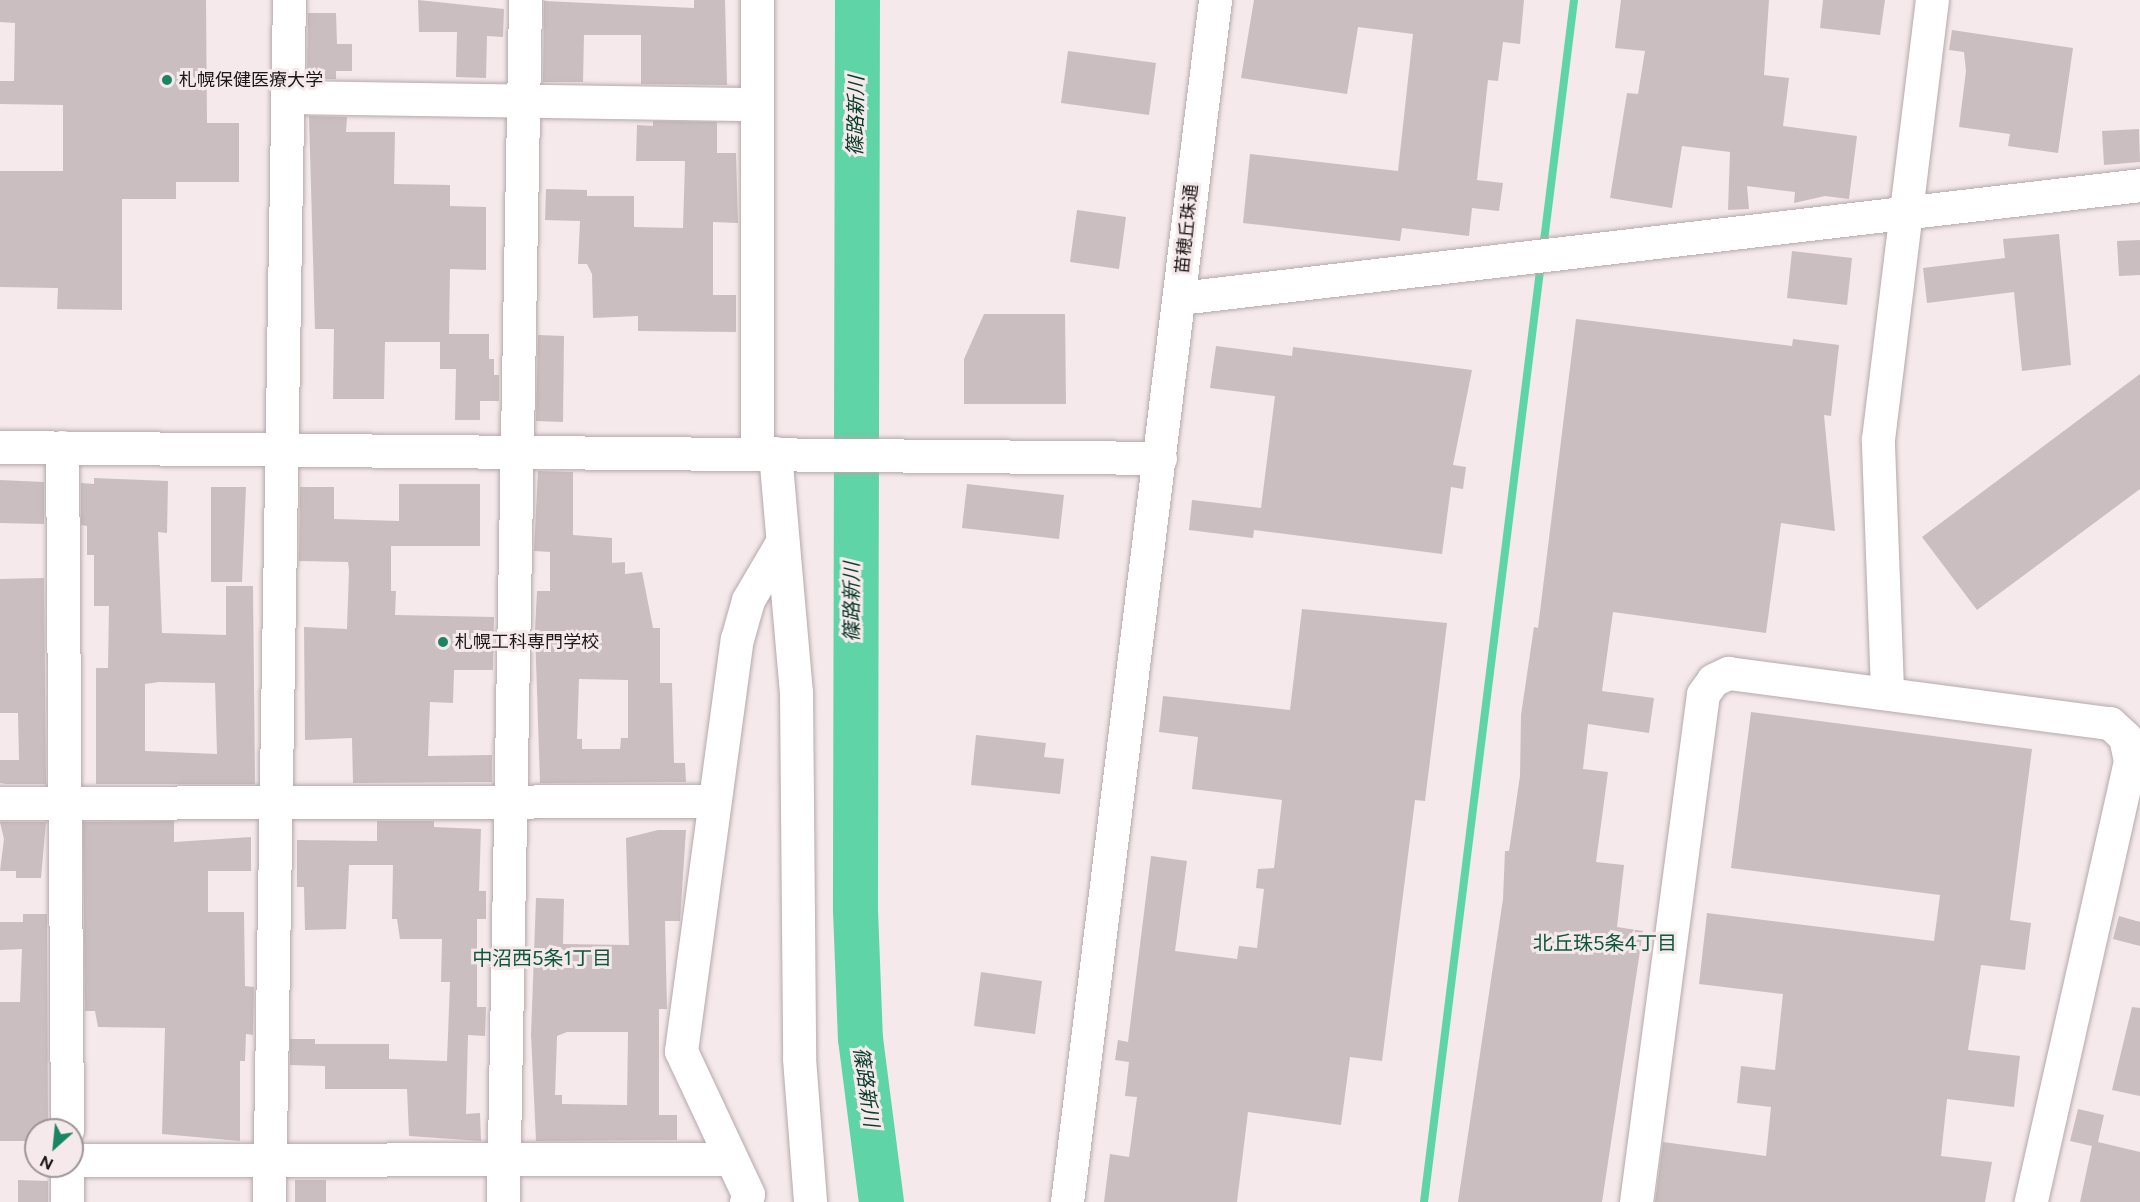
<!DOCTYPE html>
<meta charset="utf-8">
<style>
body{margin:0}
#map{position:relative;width:2140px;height:1202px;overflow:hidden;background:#f5e9eb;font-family:Figtree,"Noto Sans JP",sans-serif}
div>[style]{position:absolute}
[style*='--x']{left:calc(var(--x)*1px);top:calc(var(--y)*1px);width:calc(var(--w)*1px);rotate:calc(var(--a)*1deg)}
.stream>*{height:8px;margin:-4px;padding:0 4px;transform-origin:4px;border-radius:4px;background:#5fd4a7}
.river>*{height:45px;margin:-22.5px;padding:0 22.5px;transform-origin:22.5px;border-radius:22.5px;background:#5fd4a7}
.building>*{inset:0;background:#cabec0}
.roads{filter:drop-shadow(0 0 2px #b5a9ab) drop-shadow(0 0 2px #b5a9ab)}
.minor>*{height:33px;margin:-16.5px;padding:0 16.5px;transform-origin:16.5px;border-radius:16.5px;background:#fff}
.dots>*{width:16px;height:16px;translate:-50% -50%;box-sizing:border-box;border:3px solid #f5e9eb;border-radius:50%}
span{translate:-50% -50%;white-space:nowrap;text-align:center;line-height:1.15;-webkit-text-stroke:6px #f5e9eb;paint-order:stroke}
.poi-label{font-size:18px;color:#1b1718}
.left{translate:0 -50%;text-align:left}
.street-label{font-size:18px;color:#1b1718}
.water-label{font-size:20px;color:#073c2b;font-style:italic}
.neighbourhood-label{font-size:20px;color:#0d573f}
.north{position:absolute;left:24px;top:1118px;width:60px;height:60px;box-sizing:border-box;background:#f5e9eb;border:2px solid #9e9597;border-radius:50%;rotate:207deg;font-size:16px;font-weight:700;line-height:24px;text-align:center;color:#1b1718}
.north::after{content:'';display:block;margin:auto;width:21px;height:27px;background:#198562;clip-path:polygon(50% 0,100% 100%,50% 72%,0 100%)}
</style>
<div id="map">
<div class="stream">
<div style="--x:1543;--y:249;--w:251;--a:-82.9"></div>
<div style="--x:1424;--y:1202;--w:946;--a:-82.9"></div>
</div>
<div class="river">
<div style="--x:857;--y:0;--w:910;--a:90.13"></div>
<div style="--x:855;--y:910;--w:128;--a:87.8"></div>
<div style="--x:860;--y:1038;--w:165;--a:82.7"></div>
</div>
<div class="building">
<div style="clip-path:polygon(0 0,206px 0,207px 123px,239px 123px,239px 182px,176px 182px,176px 199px,122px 199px,122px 310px,57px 309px,58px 288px,0 287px,0 171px,63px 171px,63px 105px,0 104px,0 81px,14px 81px,15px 23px,0 22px)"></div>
<div style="clip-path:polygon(418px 0,504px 9px,503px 37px,487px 36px,486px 78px,456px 77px,457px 32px,419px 32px)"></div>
<div style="clip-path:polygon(694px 0,725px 0,727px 85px,641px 84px,641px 35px,584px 35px,583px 82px,543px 82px,544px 1px,694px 8px)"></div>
<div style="clip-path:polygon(1254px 0,1524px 0,1520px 44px,1503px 42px,1498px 81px,1488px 80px,1477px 180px,1503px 183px,1499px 211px,1472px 208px,1469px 236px,1402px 228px,1400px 241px,1243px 223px,1250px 154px,1398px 171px,1413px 34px,1358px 27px,1347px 94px,1241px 78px)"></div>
<div style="clip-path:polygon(1621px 0,1769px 0,1764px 75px,1789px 78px,1783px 126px,1857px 136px,1849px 199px,1825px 196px,1794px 203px,1795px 192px,1747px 186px,1749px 209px,1728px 210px,1730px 152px,1682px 146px,1672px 208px,1610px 198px,1627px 93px,1638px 94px,1645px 51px,1615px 48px)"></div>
<div style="clip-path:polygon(1823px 0,1885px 0,1880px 35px,1820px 28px)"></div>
<div style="clip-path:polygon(308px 13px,336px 13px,337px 44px,352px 44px,352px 71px,336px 71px,336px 79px,307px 79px)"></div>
<div style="clip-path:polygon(1952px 30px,2073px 48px,2058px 153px,2008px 146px,2010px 134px,1959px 127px,1966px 71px,1964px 52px,1949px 50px)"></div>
<div style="clip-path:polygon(1068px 51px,1156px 63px,1149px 115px,1061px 103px)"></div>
<div style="clip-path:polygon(309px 116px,347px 117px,346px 132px,395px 132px,394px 184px,450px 185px,450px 206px,486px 207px,486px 270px,450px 269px,449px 334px,489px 334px,489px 359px,494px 359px,494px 375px,499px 375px,499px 401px,480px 401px,480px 420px,455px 420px,456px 369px,440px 369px,440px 342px,385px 342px,384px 399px,333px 399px,334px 329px,315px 329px)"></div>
<div style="clip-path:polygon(653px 121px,717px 122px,717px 153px,736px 153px,738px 223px,713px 222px,713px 295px,736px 295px,736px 332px,638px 331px,638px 316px,593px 318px,592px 274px,587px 264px,578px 264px,580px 221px,545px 220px,546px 189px,587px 190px,587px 196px,634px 196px,634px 227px,683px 228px,685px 161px,636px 161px,637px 125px,653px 126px)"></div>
<div style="clip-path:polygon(2139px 129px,2140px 162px,2104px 165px,2102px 131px)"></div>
<div style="clip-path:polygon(1077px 210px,1126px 217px,1119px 269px,1070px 262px)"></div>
<div style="clip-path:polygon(2059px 234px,2071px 365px,2022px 371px,2014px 292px,1927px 303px,1923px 268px,2005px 258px,2003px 239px)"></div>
<div style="clip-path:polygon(2140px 240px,2140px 275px,2119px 276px,2117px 241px)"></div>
<div style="clip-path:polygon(1792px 251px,1852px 258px,1847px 305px,1787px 298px)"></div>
<div style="clip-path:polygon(984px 314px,1065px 314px,1066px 404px,964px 404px,964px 359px)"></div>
<div style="clip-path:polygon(1576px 319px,1792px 346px,1793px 339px,1839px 345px,1831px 416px,1824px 415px,1835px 531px,1781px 523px,1766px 633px,1613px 612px,1602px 691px,1654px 698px,1649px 733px,1588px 724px,1583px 769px,1608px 772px,1596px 862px,1624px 865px,1617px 927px,1643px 931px,1602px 1202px,1458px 1202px,1503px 899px,1505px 851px,1509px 851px,1520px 776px,1521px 715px,1534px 627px,1538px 628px)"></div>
<div style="clip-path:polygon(538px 335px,564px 336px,563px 422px,536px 421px)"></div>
<div style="clip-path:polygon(1216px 346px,1292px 356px,1293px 347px,1472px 370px,1453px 465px,1466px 467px,1463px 489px,1451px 487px,1442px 554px,1254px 530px,1253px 538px,1189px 530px,1192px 500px,1261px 508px,1275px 396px,1210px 388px)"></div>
<div style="clip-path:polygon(2140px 374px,2140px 489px,1977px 610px,1922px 537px)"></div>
<div style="clip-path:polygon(evenodd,538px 471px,573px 472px,573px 535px,612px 538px,612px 563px,625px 562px,625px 574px,642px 572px,653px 628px,660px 628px,660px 683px,672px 683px,674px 763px,685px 763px,686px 782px,540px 783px,535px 630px,537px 591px,550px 591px,550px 552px,534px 551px,538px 471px,579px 679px,628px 680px,628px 738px,621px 738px,620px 749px,582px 749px,582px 739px,577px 739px,579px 679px)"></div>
<div style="clip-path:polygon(evenodd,94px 478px,168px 481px,167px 533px,158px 532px,162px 633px,226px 635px,226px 586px,253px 586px,255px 784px,96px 784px,96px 668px,108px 668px,109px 606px,94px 606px,94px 555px,87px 555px,87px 526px,81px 525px,81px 483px,94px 484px,94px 478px,159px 682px,215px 683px,217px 754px,145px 751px,145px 684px,159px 682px)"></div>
<div style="clip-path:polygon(0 480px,44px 482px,44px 524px,0 523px)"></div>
<div style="clip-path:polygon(399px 484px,480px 484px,480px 546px,391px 546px,391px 591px,396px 591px,395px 615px,494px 617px,493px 670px,454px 670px,453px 703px,430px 702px,428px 756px,492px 755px,492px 782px,353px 783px,352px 738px,305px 740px,304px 627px,347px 629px,349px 570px,348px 562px,299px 561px,300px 487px,334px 487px,334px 519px,399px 521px)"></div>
<div style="clip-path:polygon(967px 484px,1064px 495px,1059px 539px,962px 528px)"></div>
<div style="clip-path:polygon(211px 487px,246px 487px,242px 582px,211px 582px)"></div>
<div style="clip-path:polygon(44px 578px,46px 784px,6px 784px,0 783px,0 760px,19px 760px,18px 713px,0 713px,0 579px)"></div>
<div style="clip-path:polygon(1302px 609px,1447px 623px,1425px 801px,1415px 800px,1382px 1061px,1350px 1057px,1341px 1125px,1248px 1112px,1237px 1202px,1104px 1202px,1110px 1154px,1129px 1157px,1137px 1097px,1125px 1096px,1129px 1062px,1115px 1060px,1118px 1040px,1128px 1042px,1151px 856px,1187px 861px,1175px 951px,1237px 959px,1239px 946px,1257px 948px,1264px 889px,1256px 888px,1258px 869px,1274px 868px,1282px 800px,1192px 789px,1198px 737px,1159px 732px,1163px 696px,1290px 710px)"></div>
<div style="clip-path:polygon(1751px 712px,2032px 749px,2010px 920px,2031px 923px,2025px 970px,1981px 965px,1968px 1050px,2020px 1056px,2014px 1107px,1947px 1099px,1941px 1156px,1992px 1162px,1985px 1202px,1655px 1202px,1663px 1142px,1766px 1156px,1771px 1107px,1737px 1103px,1741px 1066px,1775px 1070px,1783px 994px,1699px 984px,1707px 913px,1934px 941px,1940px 895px,1731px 868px)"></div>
<div style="clip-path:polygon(976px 735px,1046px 743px,1044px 757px,1064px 759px,1060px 794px,971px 785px)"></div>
<div style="clip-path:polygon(174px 821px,174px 842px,251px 837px,251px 871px,208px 871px,208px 912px,244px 912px,245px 986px,254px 987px,253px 1035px,246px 1034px,245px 1061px,240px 1061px,240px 1141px,162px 1134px,165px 1028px,98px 1027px,95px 1011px,85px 1011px,83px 822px)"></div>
<div style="clip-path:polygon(377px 821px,434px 821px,434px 827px,481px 829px,479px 891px,486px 891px,486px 919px,477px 919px,477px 1007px,486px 1007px,485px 1036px,468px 1035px,466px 1114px,480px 1113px,481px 1141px,409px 1136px,407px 1089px,325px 1089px,325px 1066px,290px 1065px,290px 1039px,315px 1039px,315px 1044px,389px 1044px,389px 1059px,447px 1061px,450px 982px,441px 982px,442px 939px,400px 939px,397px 919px,392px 919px,393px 865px,349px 865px,346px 929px,305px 930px,304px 887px,297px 887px,297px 840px,377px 841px)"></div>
<div style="clip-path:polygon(0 822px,46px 822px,41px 878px,16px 878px,16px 871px,0 871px,4px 839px)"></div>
<div style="clip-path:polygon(evenodd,658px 830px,686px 830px,680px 921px,665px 921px,667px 1009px,659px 1009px,659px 1115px,677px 1115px,677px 1140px,536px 1141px,531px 1035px,536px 898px,564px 899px,563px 944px,629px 945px,626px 838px,658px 830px,567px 1032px,628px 1032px,627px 1105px,562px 1104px,562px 1095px,555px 1095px,557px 1036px,567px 1032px)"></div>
<div style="clip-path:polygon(23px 914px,47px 914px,48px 1130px,36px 1130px,36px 1141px,0 1141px,0 1002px,20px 1002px,22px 949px,0 950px,0 922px,23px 922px)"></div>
<div style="clip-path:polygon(2119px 916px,2140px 922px,2140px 946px,2113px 939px)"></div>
<div style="clip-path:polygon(981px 972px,1042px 981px,1035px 1034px,974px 1026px)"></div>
<div style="clip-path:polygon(2132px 1007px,2140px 1008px,2140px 1096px,2112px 1090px)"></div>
<div style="clip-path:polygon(2078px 1109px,2104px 1115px,2098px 1142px,2140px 1152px,2140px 1202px,2080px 1202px,2092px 1146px,2070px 1141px)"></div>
<div style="clip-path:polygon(18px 1180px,48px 1181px,48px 1202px,18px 1202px)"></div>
<div style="clip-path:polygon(295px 1180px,326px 1180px,326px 1202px,295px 1202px)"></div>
</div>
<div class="roads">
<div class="minor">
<div style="--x:289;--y:97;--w:468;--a:0.9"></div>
<div style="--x:1180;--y:298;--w:967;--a:-6.71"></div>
<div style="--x:0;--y:447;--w:1160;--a:0.54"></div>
<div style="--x:62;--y:447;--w:683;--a:89.58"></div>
<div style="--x:775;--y:453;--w:240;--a:85"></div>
<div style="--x:796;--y:692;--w:366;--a:89.5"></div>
<div style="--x:799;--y:1058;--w:144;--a:85.6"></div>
<div style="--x:757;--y:454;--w:454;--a:-90"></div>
<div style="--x:1887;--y:690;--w:251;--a:-92.1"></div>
<div style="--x:1878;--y:439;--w:442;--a:-83"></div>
<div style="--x:0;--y:803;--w:714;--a:-0.16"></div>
<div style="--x:72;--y:1160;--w:656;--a:-0.09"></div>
<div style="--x:67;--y:1166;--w:36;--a:90"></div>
<div style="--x:269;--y:1202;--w:1202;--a:-89.05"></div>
<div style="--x:503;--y:1202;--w:1202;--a:-88.95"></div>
<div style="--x:746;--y:1202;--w:8;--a:-76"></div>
<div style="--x:748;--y:1194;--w:158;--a:-115.1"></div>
<div style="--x:681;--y:1051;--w:416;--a:-82.3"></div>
<div style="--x:737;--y:639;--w:41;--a:-74.2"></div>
<div style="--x:748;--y:600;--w:67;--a:-59.6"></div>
<div style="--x:1067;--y:1202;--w:1211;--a:-82.98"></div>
<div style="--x:1636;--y:1202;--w:512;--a:-82.49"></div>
<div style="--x:1703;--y:694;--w:17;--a:-54"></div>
<div style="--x:1713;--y:680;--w:17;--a:-25"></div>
<div style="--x:1728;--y:673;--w:385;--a:7.5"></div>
<div style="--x:2110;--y:723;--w:21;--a:43"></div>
<div style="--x:2125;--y:737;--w:25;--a:78"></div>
<div style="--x:2130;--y:761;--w:452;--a:102.7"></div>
</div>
</div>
<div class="dots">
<div style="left:167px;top:80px;background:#198562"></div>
<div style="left:443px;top:642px;background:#198562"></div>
</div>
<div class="poi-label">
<span class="left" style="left:179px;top:80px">札幌保健医療大学</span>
<span class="left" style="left:455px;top:642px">札幌工科専門学校</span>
</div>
<div class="street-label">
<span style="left:1187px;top:229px;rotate:-84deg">苗穂丘珠通</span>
</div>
<div class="water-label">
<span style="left:856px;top:116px;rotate:-89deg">篠路新川</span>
<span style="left:852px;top:602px;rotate:-90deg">篠路新川</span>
<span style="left:866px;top:1087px;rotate:82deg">篠路新川</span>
</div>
<div class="neighbourhood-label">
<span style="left:1605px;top:943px">北丘珠5条4丁目</span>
<span style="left:542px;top:958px">中沼西5条1丁目</span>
</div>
<div class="north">N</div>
</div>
